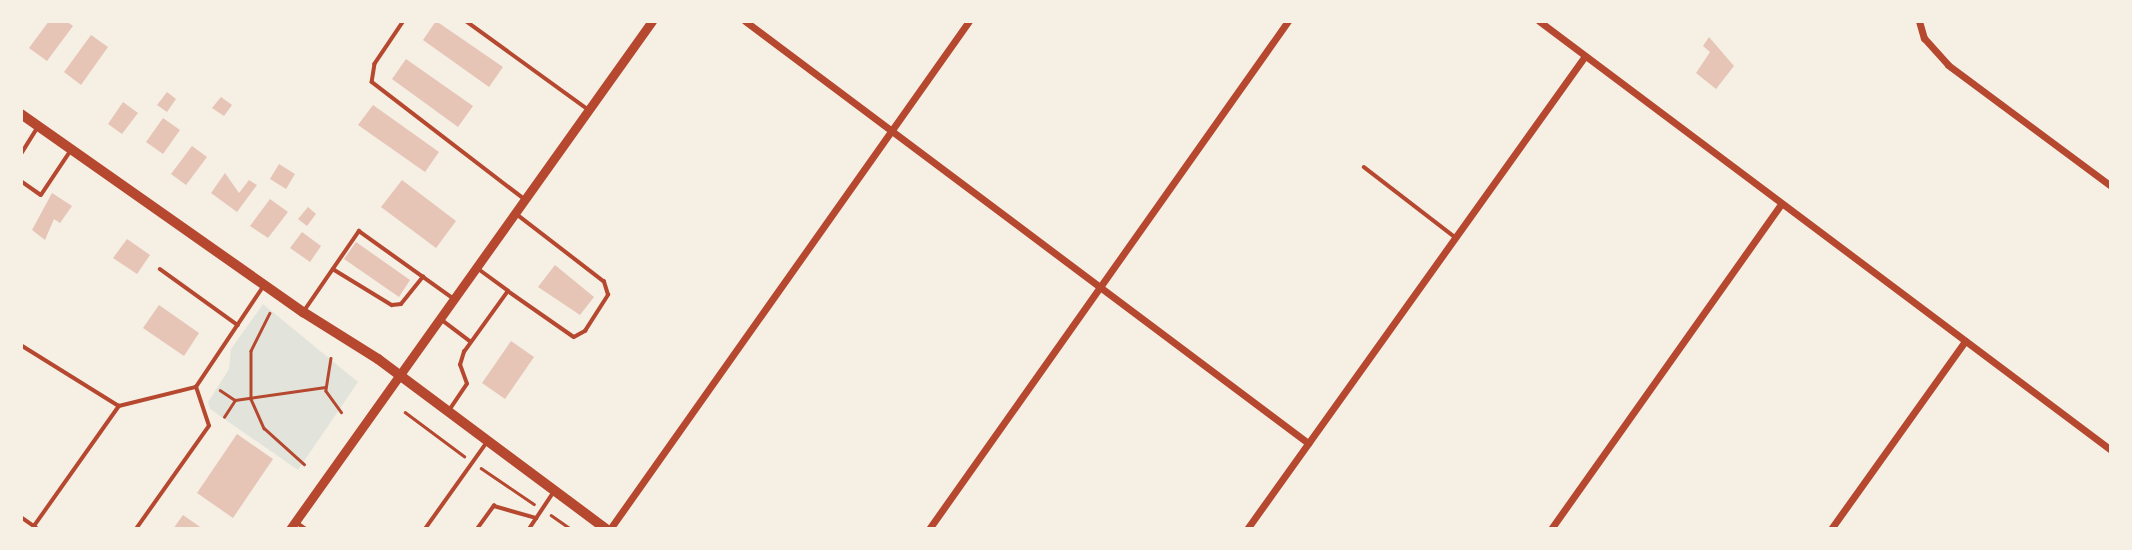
<!DOCTYPE html>
<style>
body{margin:0}
#map{position:relative;width:2132px;height:550px;overflow:hidden;background:#f6efe4;font-family:"PT Sans",sans-serif}
div>[style]{position:absolute}
[style*='--x']{left:calc(var(--x)*1px);top:calc(var(--y)*1px);width:calc(var(--w)*1px);rotate:calc(var(--a)*1deg)}
.green>*{inset:0;background:#e2e4dc}
.building>*{inset:0;background:#e6c5b7}
.path>*{height:2.5px;margin:-1.25px;padding:0 1.25px;transform-origin:1.25px;border-radius:1.25px;background:#b5482f}
.service>*{height:3.5px;margin:-1.75px;padding:0 1.75px;transform-origin:1.75px;border-radius:1.75px;background:#b5482f}
.minor>*{height:7px;margin:-3.5px;padding:0 3.5px;transform-origin:3.5px;border-radius:3.5px;background:#b5482f}
.tertiary>*{height:9px;margin:-4.5px;padding:0 4.5px;transform-origin:4.5px;border-radius:4.5px;background:#b5482f}
.secondary>*{height:10px;margin:-5px;padding:0 5px;transform-origin:5px;border-radius:5px;background:#b5482f}
span{translate:-50% -50%;white-space:nowrap;text-align:center;line-height:1.15;-webkit-text-stroke:5px #f6efe4;paint-order:stroke}
.frame{position:absolute;inset:0;border:23px solid #f6efe4;pointer-events:none}
</style>
<div id="map">
<div class="green">
<div style="clip-path:polygon(263px 304px,358px 382px,298px 470px,210px 409px,208px 402px,229px 369px,231px 349px)"></div>
</div>
<div class="building">
<div style="clip-path:polygon(49px 21px,66px 21px,73px 26px,47px 61px,29px 48px)"></div>
<div style="clip-path:polygon(436px 21px,503px 67px,489px 87px,423px 40px)"></div>
<div style="clip-path:polygon(91px 35px,108px 47px,81px 85px,64px 72px)"></div>
<div style="clip-path:polygon(1709px 37px,1734px 66px,1716px 89px,1696px 73px,1710px 52px,1703px 46px)"></div>
<div style="clip-path:polygon(406px 59px,473px 106px,458px 127px,392px 79px)"></div>
<div style="clip-path:polygon(167px 92px,176px 99px,167px 112px,157px 105px)"></div>
<div style="clip-path:polygon(221px 97px,232px 105px,224px 116px,212px 108px)"></div>
<div style="clip-path:polygon(123px 102px,138px 113px,122px 134px,108px 124px)"></div>
<div style="clip-path:polygon(373px 105px,439px 152px,425px 172px,358px 125px)"></div>
<div style="clip-path:polygon(163px 118px,180px 130px,163px 154px,146px 142px)"></div>
<div style="clip-path:polygon(192px 146px,207px 157px,186px 185px,171px 174px)"></div>
<div style="clip-path:polygon(279px 164px,295px 174px,286px 189px,270px 179px)"></div>
<div style="clip-path:polygon(225px 173px,239px 193px,249px 180px,257px 185px,237px 212px,211px 193px)"></div>
<div style="clip-path:polygon(402px 180px,456px 221px,436px 248px,381px 207px)"></div>
<div style="clip-path:polygon(52px 193px,72px 206px,60px 223px,54px 219px,45px 240px,32px 230px)"></div>
<div style="clip-path:polygon(270px 199px,288px 212px,268px 238px,250px 226px)"></div>
<div style="clip-path:polygon(308px 207px,316px 214px,307px 226px,298px 219px)"></div>
<div style="clip-path:polygon(302px 232px,321px 246px,310px 262px,290px 248px)"></div>
<div style="clip-path:polygon(127px 239px,150px 255px,137px 274px,113px 258px)"></div>
<div style="clip-path:polygon(356px 242px,410px 280px,399px 297px,344px 259px)"></div>
<div style="clip-path:polygon(555px 265px,594px 297px,580px 315px,538px 287px)"></div>
<div style="clip-path:polygon(159px 305px,199px 333px,184px 356px,143px 328px)"></div>
<div style="clip-path:polygon(511px 341px,534px 357px,505px 399px,482px 383px)"></div>
<div style="clip-path:polygon(237px 434px,273px 459px,233px 518px,197px 493px)"></div>
<div style="clip-path:polygon(183px 515px,203px 529px,173px 529px)"></div>
</div>
<div class="path">
<div style="--x:270;--y:313;--w:42;--a:116.6"></div>
<div style="--x:251;--y:351;--w:48;--a:90"></div>
<div style="--x:251;--y:399;--w:32;--a:66"></div>
<div style="--x:264;--y:428;--w:54;--a:42"></div>
<div style="--x:331;--y:358;--w:33;--a:99"></div>
<div style="--x:326;--y:391;--w:26;--a:54"></div>
<div style="--x:220;--y:390;--w:18;--a:34"></div>
<div style="--x:405;--y:412;--w:74;--a:36.7"></div>
<div style="--x:224;--y:417;--w:20;--a:-57"></div>
<div style="--x:235;--y:400;--w:91;--a:-8.2"></div>
<div style="--x:481;--y:468;--w:64;--a:34.2"></div>
<div style="--x:551;--y:515;--w:24;--a:35"></div>
</div>
<div class="service">
<div style="--x:404;--y:21;--w:52;--a:124"></div>
<div style="--x:375;--y:64;--w:18;--a:99"></div>
<div style="--x:372;--y:82;--w:190;--a:37.5"></div>
<div style="--x:466;--y:21;--w:152;--a:35.9"></div>
<div style="--x:21;--y:154;--w:31;--a:-58"></div>
<div style="--x:1364;--y:167;--w:115;--a:37.6"></div>
<div style="--x:21;--y:181;--w:24;--a:35"></div>
<div style="--x:41;--y:195;--w:54;--a:-56.3"></div>
<div style="--x:160;--y:269;--w:96;--a:35.7"></div>
<div style="--x:333;--y:269;--w:69;--a:31.4"></div>
<div style="--x:392;--y:305;--w:9;--a:-6"></div>
<div style="--x:401;--y:304;--w:35;--a:-51"></div>
<div style="--x:508;--y:291;--w:80;--a:34.9"></div>
<div style="--x:574;--y:337;--w:13;--a:-29"></div>
<div style="--x:585;--y:331;--w:43;--a:-57.4"></div>
<div style="--x:608;--y:295;--w:14;--a:-107"></div>
<div style="--x:604;--y:282;--w:110;--a:-142.4"></div>
<div style="--x:304;--y:311;--w:97;--a:-55.5"></div>
<div style="--x:359;--y:231;--w:115;--a:35.5"></div>
<div style="--x:442;--y:320;--w:36;--a:37"></div>
<div style="--x:21;--y:345;--w:115;--a:31.9"></div>
<div style="--x:450;--y:409;--w:30;--a:-56"></div>
<div style="--x:467;--y:384;--w:20;--a:-110"></div>
<div style="--x:460;--y:365;--w:14;--a:-73"></div>
<div style="--x:464;--y:352;--w:75;--a:-54.2"></div>
<div style="--x:508;--y:291;--w:37;--a:-144"></div>
<div style="--x:21;--y:517;--w:16;--a:35"></div>
<div style="--x:296;--y:522;--w:12;--a:35"></div>
<div style="--x:37;--y:529;--w:4;--a:-135"></div>
<div style="--x:34;--y:526;--w:147;--a:-54.7"></div>
<div style="--x:119;--y:406;--w:79;--a:-13.9"></div>
<div style="--x:196;--y:387;--w:120;--a:-56.2"></div>
<div style="--x:136;--y:529;--w:126;--a:-54.7"></div>
<div style="--x:209;--y:426;--w:41;--a:-108.4"></div>
<div style="--x:376;--y:529;--w:19;--a:0"></div>
<div style="--x:425;--y:529;--w:107;--a:-54.5"></div>
<div style="--x:477;--y:529;--w:29;--a:-54"></div>
<div style="--x:494;--y:506;--w:44;--a:15.9"></div>
<div style="--x:529;--y:529;--w:43;--a:-56.3"></div>
</div>
<div class="minor">
<div style="--x:745;--y:21;--w:704;--a:36.85"></div>
<div style="--x:1539;--y:21;--w:715;--a:36.87"></div>
<div style="--x:1919;--y:21;--w:18;--a:74"></div>
<div style="--x:1924;--y:38;--w:36;--a:48"></div>
<div style="--x:1948;--y:65;--w:203;--a:36.6"></div>
<div style="--x:610;--y:529;--w:622;--a:-54.75"></div>
<div style="--x:929;--y:529;--w:622;--a:-54.75"></div>
<div style="--x:1247;--y:529;--w:581;--a:-54.45"></div>
<div style="--x:1551;--y:529;--w:396;--a:-54.7"></div>
<div style="--x:1831;--y:529;--w:231;--a:-54.5"></div>
</div>
<div class="tertiary">
<div style="--x:290;--y:529;--w:624;--a:-54.53"></div>
</div>
<div class="secondary">
<div style="--x:21;--y:114;--w:345;--a:35.1"></div>
<div style="--x:303;--y:312;--w:89;--a:32.1"></div>
<div style="--x:378;--y:359;--w:284;--a:36.7"></div>
</div>
<div class="frame"></div>
</div>
